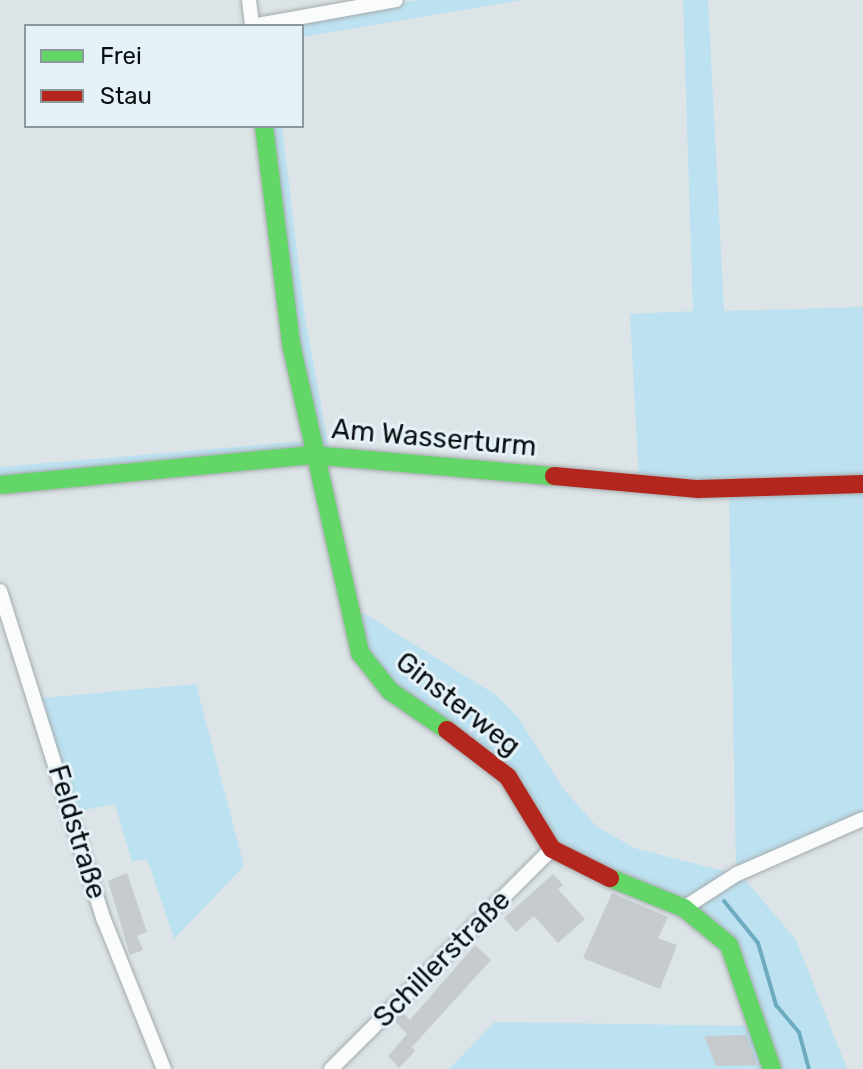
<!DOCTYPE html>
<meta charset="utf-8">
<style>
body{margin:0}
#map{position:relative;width:863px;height:1069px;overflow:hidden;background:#dce4e7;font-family:Rubik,sans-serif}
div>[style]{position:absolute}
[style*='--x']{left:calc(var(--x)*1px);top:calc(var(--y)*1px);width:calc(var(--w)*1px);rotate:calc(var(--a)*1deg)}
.green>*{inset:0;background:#bce1f0}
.stream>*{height:4px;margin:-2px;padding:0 2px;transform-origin:2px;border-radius:2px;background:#6dabc0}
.building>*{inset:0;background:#c5cbce}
.roads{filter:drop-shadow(0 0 2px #a5abad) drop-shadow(0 0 2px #a5abad)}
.street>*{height:14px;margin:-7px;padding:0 7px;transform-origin:7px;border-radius:7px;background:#fafbfb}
.fast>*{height:18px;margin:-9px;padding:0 9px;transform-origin:9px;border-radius:9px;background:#63d668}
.jam>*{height:18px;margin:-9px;padding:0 9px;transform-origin:9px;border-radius:9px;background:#b3261e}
span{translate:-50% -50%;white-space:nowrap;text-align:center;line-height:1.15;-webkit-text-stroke:6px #e5f3f9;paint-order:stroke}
.street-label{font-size:28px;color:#0a0f11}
.legend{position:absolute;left:24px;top:24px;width:280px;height:104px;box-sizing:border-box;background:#e5f3f9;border:2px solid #8d989c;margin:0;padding:10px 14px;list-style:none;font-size:24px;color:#0a0f11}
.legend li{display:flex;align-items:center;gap:16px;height:40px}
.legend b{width:40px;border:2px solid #8d989c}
</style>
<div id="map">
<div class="green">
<div style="clip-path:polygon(417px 0,522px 0,302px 37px,302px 26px,273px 26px)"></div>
<div style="clip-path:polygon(683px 0,708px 0,724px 311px,863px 307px,863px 480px,639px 481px,630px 314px,693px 311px)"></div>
<div style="clip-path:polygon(267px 126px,282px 126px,305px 318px,330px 454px,316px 449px)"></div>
<div style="clip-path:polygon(305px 441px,303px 447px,0 480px,0 467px)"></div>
<div style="clip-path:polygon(863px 488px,863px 815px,736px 870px,729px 490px)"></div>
<div style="clip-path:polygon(352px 606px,496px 695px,518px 717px,562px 787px,596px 826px,634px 848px,732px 873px,682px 906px,554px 846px,526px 800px,381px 679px)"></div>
<div style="clip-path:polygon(196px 684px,244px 866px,174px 939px,147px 859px,132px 862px,115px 804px,75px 812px,42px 698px)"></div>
<div style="clip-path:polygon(741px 875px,796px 940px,847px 1069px,775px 1069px,730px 944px,689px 909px)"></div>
<div style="clip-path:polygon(495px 1022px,753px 1026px,770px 1069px,449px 1069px)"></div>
</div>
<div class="stream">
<div style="--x:724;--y:901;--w:54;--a:51"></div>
<div style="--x:758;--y:943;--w:65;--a:73.8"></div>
<div style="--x:776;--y:1005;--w:35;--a:50"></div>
<div style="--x:799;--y:1032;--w:38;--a:75"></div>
</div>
<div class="building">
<div style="clip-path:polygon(127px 873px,147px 932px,137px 936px,143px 950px,130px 955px,108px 881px)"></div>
<div style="clip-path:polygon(553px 874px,563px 885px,558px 889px,585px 919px,558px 943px,534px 916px,516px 932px,504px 918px)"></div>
<div style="clip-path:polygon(612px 893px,668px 917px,658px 938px,677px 945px,660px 989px,583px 958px)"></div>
<div style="clip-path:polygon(475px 945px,491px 960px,412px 1047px,415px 1051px,399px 1068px,388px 1056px,407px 1034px,394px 1020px,402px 1012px,410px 1020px)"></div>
<div style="clip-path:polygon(746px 1035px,757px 1065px,716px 1066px,704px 1036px)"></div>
</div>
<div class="roads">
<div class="street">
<div style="--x:249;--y:0;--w:26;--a:83"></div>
<div style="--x:252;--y:26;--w:146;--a:-10.2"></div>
<div style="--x:0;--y:591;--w:345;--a:72.5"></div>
<div style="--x:104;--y:920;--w:161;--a:68.1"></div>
<div style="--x:684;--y:908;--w:63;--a:-32.7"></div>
<div style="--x:737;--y:874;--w:137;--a:-23.6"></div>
<div style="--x:331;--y:1069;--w:312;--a:-44.9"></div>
</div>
<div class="fast">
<div style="--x:264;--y:126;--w:220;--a:82.9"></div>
<div style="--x:291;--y:344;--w:317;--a:77.4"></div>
<div style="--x:360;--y:653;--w:48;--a:51.7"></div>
<div style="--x:390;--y:691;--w:69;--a:34.4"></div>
<div style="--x:0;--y:485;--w:313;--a:-5.5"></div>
<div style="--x:312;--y:455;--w:243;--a:5"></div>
<div style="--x:610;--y:878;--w:80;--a:22.1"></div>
<div style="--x:684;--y:908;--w:58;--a:39.4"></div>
<div style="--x:729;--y:945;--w:131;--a:70.9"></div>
</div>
<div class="jam">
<div style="--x:554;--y:476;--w:145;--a:5.2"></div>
<div style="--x:698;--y:489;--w:165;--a:-1.7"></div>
<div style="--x:447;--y:730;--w:77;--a:37.6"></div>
<div style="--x:508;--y:777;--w:84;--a:58.6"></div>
<div style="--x:552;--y:849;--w:65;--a:26.6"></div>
</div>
</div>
<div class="street-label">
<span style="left:434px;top:438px;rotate:5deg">Am Wasserturm</span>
<span style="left:458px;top:704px;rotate:38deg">Ginsterweg</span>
<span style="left:77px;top:832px;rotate:73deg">Feldstraße</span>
<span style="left:442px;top:959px;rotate:-45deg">Schillerstraße</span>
</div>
<ul class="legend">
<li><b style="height:10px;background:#63d668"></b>Frei</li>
<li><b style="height:10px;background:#b3261e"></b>Stau</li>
</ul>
</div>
